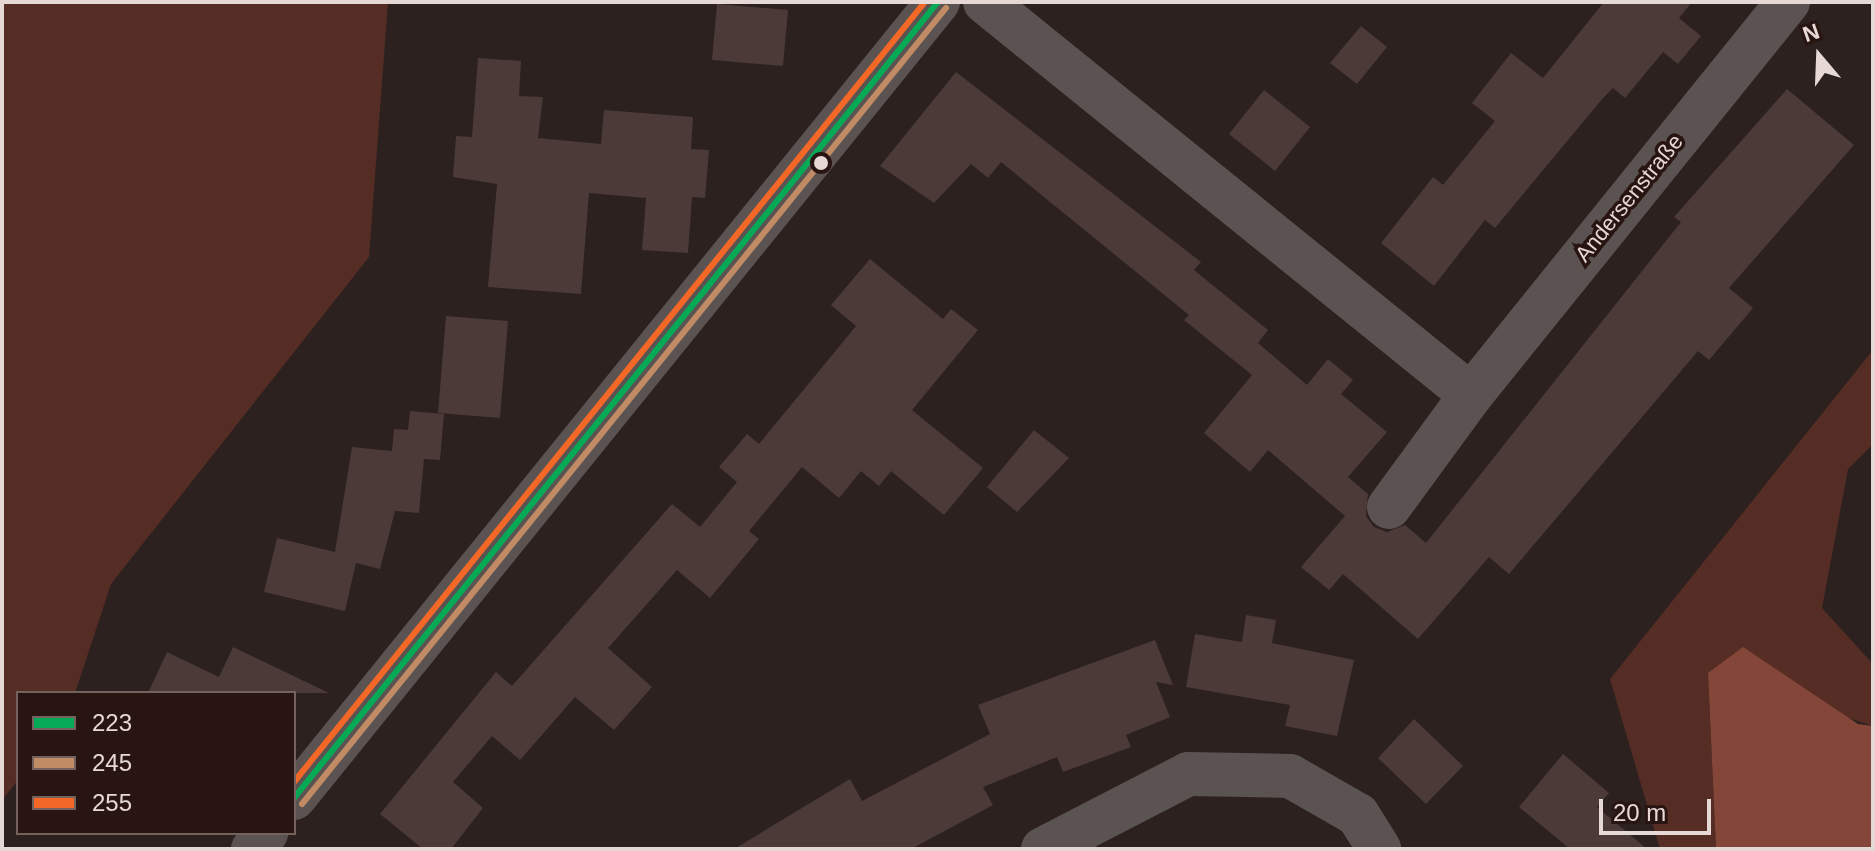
<!DOCTYPE html>
<meta charset="utf-8">
<style>
body{margin:0}
#map{position:relative;width:1875px;height:851px;overflow:hidden;background:#2c211f;font-family:Arial,sans-serif}
div>[style]{position:absolute}
[style*='--x']{left:calc(var(--x)*1px);top:calc(var(--y)*1px);width:calc(var(--w)*1px);rotate:calc(var(--a)*1deg)}
.green>*{inset:0;background:#552d24}
.water>*{inset:0;background:#844638}
.building>*{inset:0;background:#4b3a37}
.minor>*{height:44px;margin:-22px;padding:0 22px;transform-origin:22px;border-radius:22px;background:#5b5351}
.bus-1>*{height:6px;margin:-3px;padding:0 3px;transform-origin:3px;border-radius:3px;background:#06aa56}
.bus-2>*{height:6px;margin:-3px;padding:0 3px;transform-origin:3px;border-radius:3px;background:#c18c65}
.bus-3>*{height:6px;margin:-3px;padding:0 3px;transform-origin:3px;border-radius:3px;background:#f36827}
.dots>*{width:22px;height:22px;translate:-50% -50%;box-sizing:border-box;border:4px solid #281410;border-radius:50%}
span{translate:-50% -50%;white-space:nowrap;text-align:center;line-height:1.15;-webkit-text-stroke:7px #281410;paint-order:stroke}
.street-label{font-size:22px;color:#e6d8d4}
.frame{position:absolute;inset:0;border:4px solid #e6d8d4;pointer-events:none}
.legend{position:absolute;left:16px;top:691px;width:280px;height:144px;box-sizing:border-box;background:#281410;border:2px solid #74625e;margin:0;padding:10px 14px;list-style:none;font-size:24px;color:#e6d8d4}
.legend li{display:flex;align-items:center;gap:16px;height:40px}
.legend b{width:40px;border:2px solid #74625e}
.north{position:absolute;left:1779px;top:16px;width:80px;height:80px;-webkit-text-stroke:6px #281410;paint-order:stroke;rotate:341deg;font-size:22px;font-weight:700;line-height:32px;text-align:center;color:#e6d8d4}
.north::after{content:'';display:block;margin:auto;width:28px;height:36px;background:#e6d8d4;clip-path:polygon(50% 0,100% 100%,50% 72%,0 100%)}
.scale{position:absolute;left:1599px;top:799px;width:112px;height:36px;box-sizing:border-box;border:4px solid #e6d8d4;border-top:0;padding-left:10px;font-size:24px;line-height:28px;white-space:nowrap;color:#e6d8d4;-webkit-text-stroke:6px #281410;paint-order:stroke}
</style>
<div id="map">
<div class="green">
<div style="clip-path:polygon(2px 2px,388px 2px,369px 257px,111px 584px,75px 693px,18px 693px,18px 780px,2px 800px)"></div>
<div style="clip-path:polygon(1873px 350px,1873px 444px,1848px 469px,1822px 608px,1873px 664px,1873px 726px,1708px 673px,1716px 849px,1660px 849px,1610px 679px)"></div>
</div>
<div class="water">
<div style="clip-path:polygon(1743px 647px,1858px 724px,1873px 726px,1873px 849px,1716px 849px,1708px 673px)"></div>
</div>
<div class="building">
<div style="clip-path:polygon(1604px 2px,1692px 2px,1679px 18px,1701px 36px,1678px 64px,1663px 52px,1625px 98px,1613px 88px,1603px 98px,1495px 228px,1485px 220px,1434px 286px,1381px 243px,1433px 177px,1443px 185px,1495px 121px,1472px 103px,1511px 53px,1543px 78px)"></div>
<div style="clip-path:polygon(717px 4px,788px 10px,783px 66px,712px 60px)"></div>
<div style="clip-path:polygon(1361px 26px,1387px 47px,1357px 84px,1330px 63px)"></div>
<div style="clip-path:polygon(478px 58px,521px 61px,519px 96px,543px 97px,538px 138px,601px 144px,604px 110px,693px 117px,691px 149px,709px 150px,705px 198px,692px 197px,688px 253px,642px 250px,646px 198px,589px 193px,581px 294px,488px 287px,497px 184px,453px 177px,456px 136px,472px 137px)"></div>
<div style="clip-path:polygon(956px 72px,1201px 262px,1194px 270px,1268px 330px,1258px 343px,1307px 385px,1328px 359px,1353px 380px,1341px 394px,1387px 432px,1348px 477px,1368px 494px,1366px 516px,1374px 527px,1387px 532px,1405px 525px,1426px 543px,1681px 222px,1674px 217px,1787px 89px,1854px 145px,1729px 288px,1753px 308px,1709px 360px,1698px 351px,1509px 574px,1489px 557px,1418px 639px,1343px 574px,1329px 590px,1301px 567px,1345px 516px,1268px 450px,1250px 472px,1204px 433px,1252px 375px,1184px 320px,1189px 315px,1001px 162px,988px 178px,971px 164px,934px 203px,880px 166px)"></div>
<div style="clip-path:polygon(1264px 90px,1310px 127px,1275px 171px,1229px 134px)"></div>
<div style="clip-path:polygon(870px 259px,943px 319px,951px 309px,978px 330px,912px 410px,983px 468px,944px 515px,891px 471px,879px 486px,861px 471px,839px 498px,802px 467px,749px 531px,759px 539px,710px 598px,677px 570px,608px 648px,652px 687px,614px 730px,575px 697px,520px 760px,492px 736px,453px 782px,483px 808px,451px 849px,423px 849px,380px 814px,496px 672px,512px 686px,672px 504px,700px 527px,737px 482px,719px 467px,747px 434px,759px 444px,856px 326px,831px 305px)"></div>
<div style="clip-path:polygon(446px 316px,508px 321px,500px 418px,438px 413px)"></div>
<div style="clip-path:polygon(410px 411px,444px 414px,440px 460px,424px 459px,419px 513px,395px 511px,380px 569px,356px 563px,345px 611px,264px 592px,277px 538px,335px 552px,352px 447px,392px 451px,394px 429px,408px 430px)"></div>
<div style="clip-path:polygon(1034px 430px,1069px 458px,1017px 512px,987px 487px)"></div>
<div style="clip-path:polygon(1246px 615px,1276px 620px,1272px 643px,1354px 660px,1337px 736px,1285px 726px,1290px 705px,1186px 687px,1195px 634px,1242px 642px)"></div>
<div style="clip-path:polygon(1155px 640px,1173px 685px,1156px 682px,1170px 717px,1126px 735px,1131px 747px,1063px 772px,1057px 757px,983px 787px,993px 805px,911px 849px,734px 849px,850px 779px,862px 801px,990px 734px,978px 705px)"></div>
<div style="clip-path:polygon(233px 647px,329px 693px,148px 693px,167px 652px,219px 677px)"></div>
<div style="clip-path:polygon(1414px 719px,1463px 766px,1426px 804px,1378px 758px)"></div>
<div style="clip-path:polygon(1563px 754px,1609px 793px,1597px 807px,1647px 849px,1570px 849px,1519px 807px)"></div>
</div>
<div class="minor">
<div style="--x:985;--y:2;--w:625;--a:38.96"></div>
<div style="--x:1471;--y:395;--w:505;--a:-51.11"></div>
<div style="--x:1389;--y:507;--w:139;--a:-53.8"></div>
<div style="--x:294;--y:798;--w:1024;--a:-51.03"></div>
<div style="--x:253;--y:849;--w:21;--a:-51"></div>
<div style="--x:1043;--y:849;--w:163;--a:-27.3"></div>
<div style="--x:1188;--y:774;--w:102;--a:1.1"></div>
<div style="--x:1290;--y:776;--w:78;--a:29.8"></div>
<div style="--x:1358;--y:815;--w:40;--a:58"></div>
</div>
<div class="bus-1">
<div style="--x:294;--y:798;--w:1024;--a:-51.03"></div>
</div>
<div class="bus-2">
<div style="--x:302;--y:804;--w:1024;--a:-51.03"></div>
</div>
<div class="bus-3">
<div style="--x:294;--y:782;--w:1003;--a:-51.03"></div>
</div>
<div class="dots">
<div style="left:821px;top:163px;background:#e6d8d4"></div>
</div>
<div class="street-label">
<span style="left:1629px;top:198px;rotate:-51deg">Andersenstraße</span>
</div>
<div class="frame"></div>
<ul class="legend">
<li><b style="height:10px;background:#06aa56"></b>223</li>
<li><b style="height:10px;background:#c18c65"></b>245</li>
<li><b style="height:10px;background:#f36827"></b>255</li>
</ul>
<div class="north">N</div>
<div class="scale">20 m</div>
</div>
